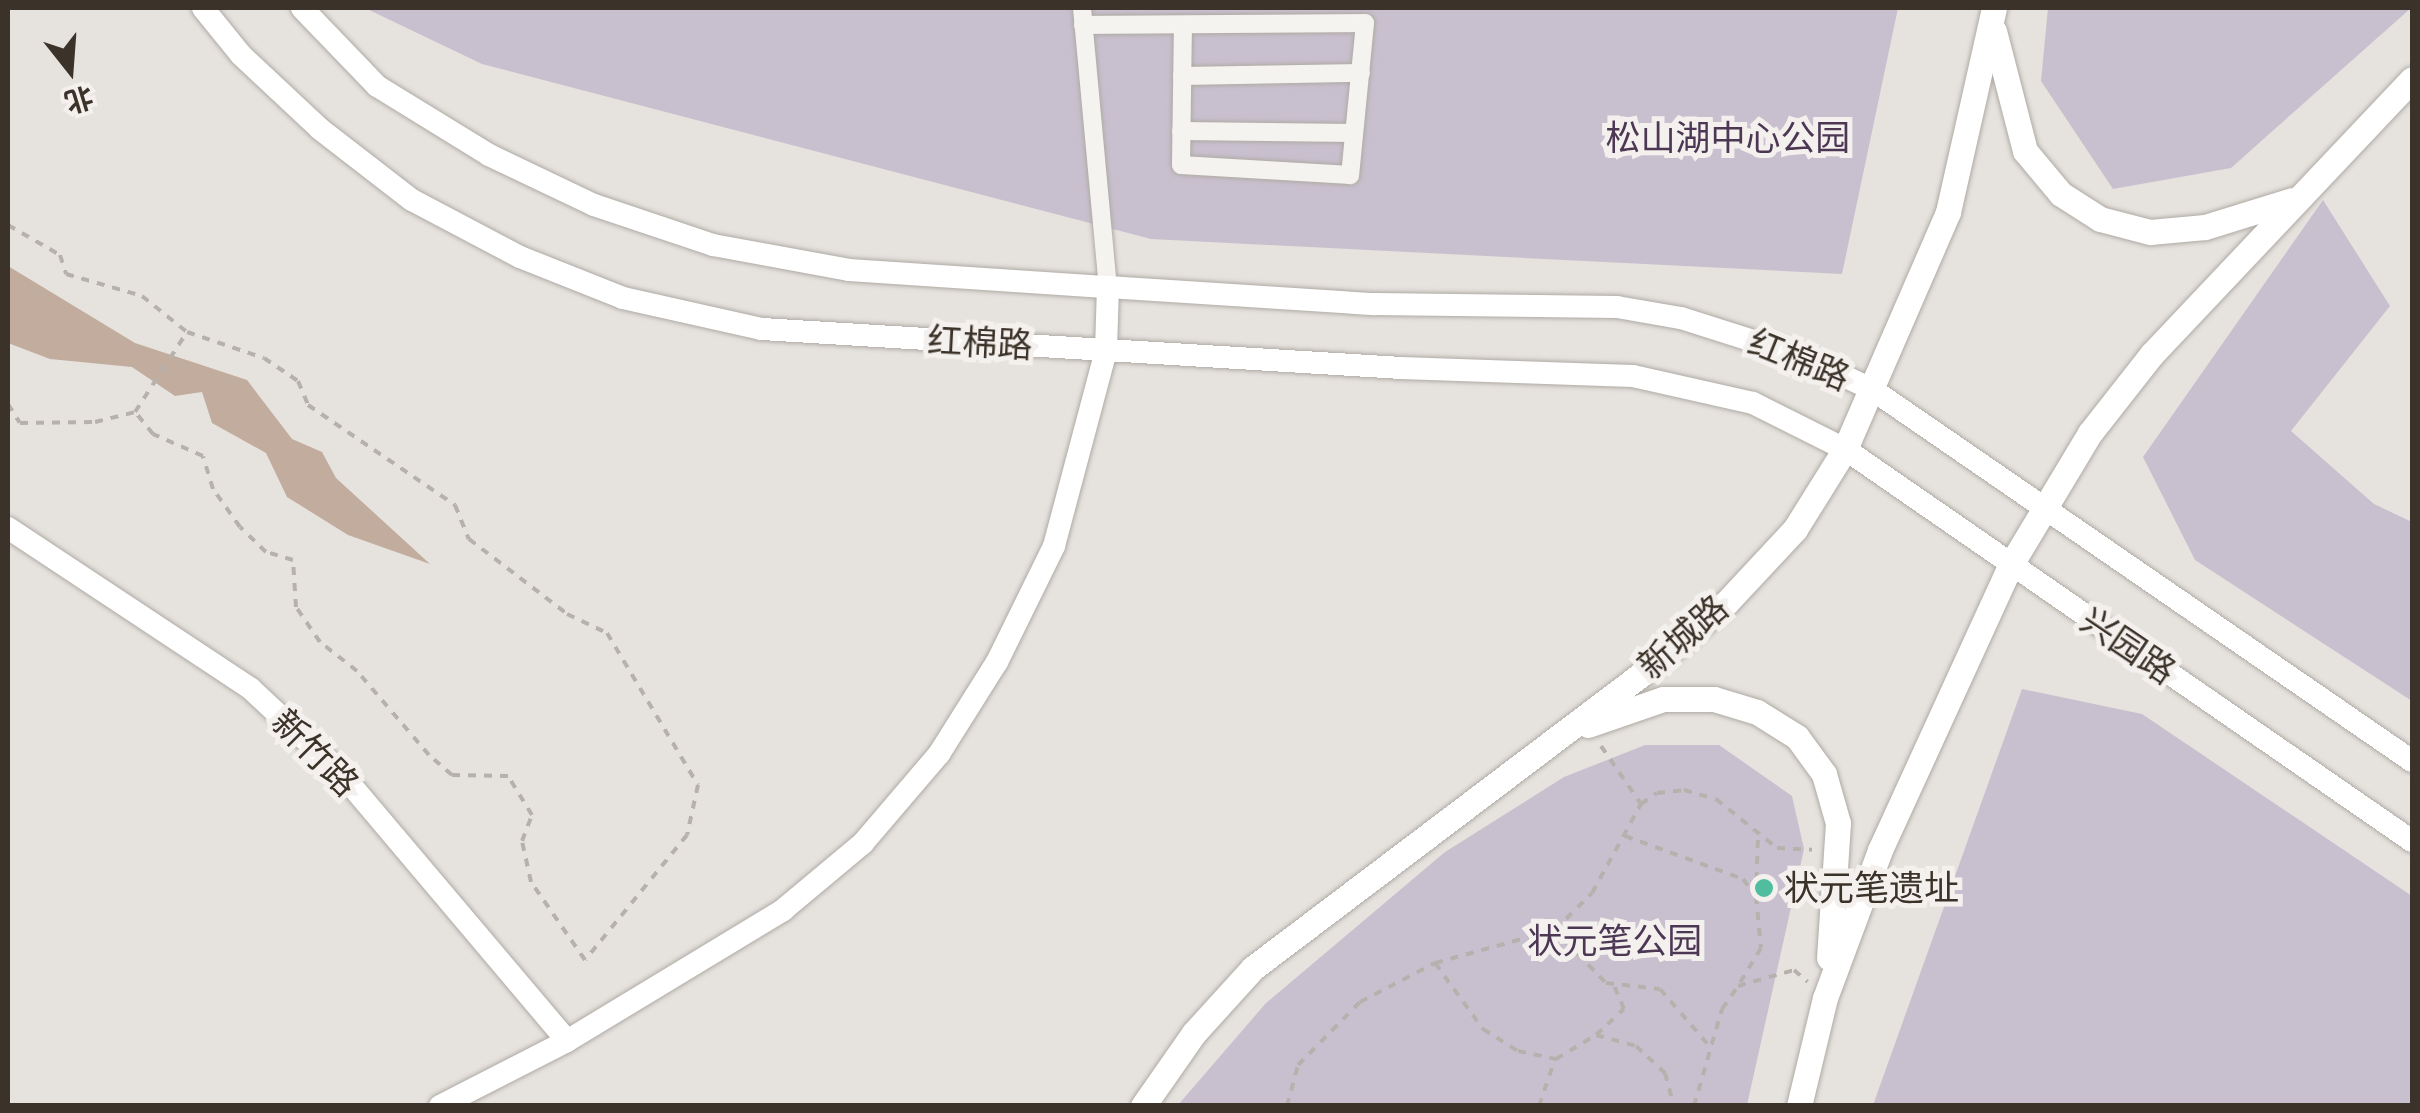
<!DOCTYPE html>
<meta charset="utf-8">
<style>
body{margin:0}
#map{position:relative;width:2420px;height:1113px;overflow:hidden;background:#e6e2de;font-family:"Work Sans","Noto Sans SC",sans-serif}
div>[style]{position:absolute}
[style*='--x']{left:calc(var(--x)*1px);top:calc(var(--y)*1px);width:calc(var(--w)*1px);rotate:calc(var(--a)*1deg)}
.green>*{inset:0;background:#c9c0cf}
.water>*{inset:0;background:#c2ac9d}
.path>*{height:4px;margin-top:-2px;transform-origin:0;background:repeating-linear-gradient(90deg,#b6b1ac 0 8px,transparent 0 16px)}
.roads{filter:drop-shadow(0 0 2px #afaaa4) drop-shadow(0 0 2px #afaaa4)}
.street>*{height:18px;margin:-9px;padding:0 9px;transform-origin:9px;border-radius:9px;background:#f5f3f0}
.secondary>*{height:22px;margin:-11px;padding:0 11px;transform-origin:11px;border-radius:11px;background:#fff}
.primary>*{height:25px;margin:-12.5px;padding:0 12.5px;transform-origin:12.5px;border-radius:12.5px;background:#fff}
.dots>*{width:28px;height:28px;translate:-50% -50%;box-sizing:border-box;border:5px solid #f4f0ed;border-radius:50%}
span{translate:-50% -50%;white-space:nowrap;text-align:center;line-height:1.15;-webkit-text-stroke:10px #f4f0ed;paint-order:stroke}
.park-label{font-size:35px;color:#4c3855}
.street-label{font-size:35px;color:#3b3229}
.poi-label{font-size:35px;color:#3b3229}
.left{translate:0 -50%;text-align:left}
.frame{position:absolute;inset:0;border:10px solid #3b3229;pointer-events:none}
.north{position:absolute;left:20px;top:20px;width:100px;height:100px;-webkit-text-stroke:8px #f4f0ed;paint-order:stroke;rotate:163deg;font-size:28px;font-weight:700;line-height:40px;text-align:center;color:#3b3229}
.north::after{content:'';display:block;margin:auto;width:35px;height:45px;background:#3b3229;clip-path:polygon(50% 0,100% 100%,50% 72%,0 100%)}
</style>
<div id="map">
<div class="green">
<div style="clip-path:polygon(365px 8px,1898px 8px,1842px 274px,1151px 239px,482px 64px)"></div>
<div style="clip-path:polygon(2048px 8px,2411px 8px,2231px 168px,2113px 189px,2041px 81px)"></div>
<div style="clip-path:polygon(2323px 200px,2390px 306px,2291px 431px,2374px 504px,2412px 522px,2412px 701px,2195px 560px,2143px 457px)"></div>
<div style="clip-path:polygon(2022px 689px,2142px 714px,2412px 896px,2412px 1105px,1873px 1105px)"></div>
<div style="clip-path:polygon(1645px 745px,1719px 745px,1792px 796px,1804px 849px,1747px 1105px,1178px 1105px,1266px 1003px,1445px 852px,1564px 777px)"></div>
</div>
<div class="water">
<div style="clip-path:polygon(8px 266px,135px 343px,247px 380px,292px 439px,322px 452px,336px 478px,430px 564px,348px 535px,287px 497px,266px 453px,212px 423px,202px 392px,175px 396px,132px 367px,50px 359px,8px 343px)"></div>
</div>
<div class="path">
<div style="--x:8;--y:225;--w:60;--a:30"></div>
<div style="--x:60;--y:255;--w:20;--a:72"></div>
<div style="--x:66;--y:274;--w:79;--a:16.1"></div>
<div style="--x:142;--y:296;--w:58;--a:38.7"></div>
<div style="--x:187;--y:332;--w:81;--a:18.7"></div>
<div style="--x:264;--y:358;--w:41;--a:34.1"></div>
<div style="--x:298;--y:381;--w:26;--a:67"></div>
<div style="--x:308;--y:405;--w:178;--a:34.2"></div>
<div style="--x:455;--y:505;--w:37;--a:68"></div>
<div style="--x:469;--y:539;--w:123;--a:37.4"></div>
<div style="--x:567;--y:614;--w:44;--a:25.4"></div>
<div style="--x:607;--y:633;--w:177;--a:59.1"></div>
<div style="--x:698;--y:785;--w:51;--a:102.4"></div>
<div style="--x:687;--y:835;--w:161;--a:129.2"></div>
<div style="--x:585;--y:960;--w:95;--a:-124.7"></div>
<div style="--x:531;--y:882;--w:42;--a:-102.4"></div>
<div style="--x:522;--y:841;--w:28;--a:-69"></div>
<div style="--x:532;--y:815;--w:46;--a:-121.6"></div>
<div style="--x:508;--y:776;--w:56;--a:-179"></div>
<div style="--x:452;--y:775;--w:30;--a:-139"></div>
<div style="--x:429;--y:755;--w:111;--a:-130.6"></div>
<div style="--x:357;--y:671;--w:47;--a:-141.9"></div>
<div style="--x:320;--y:642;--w:42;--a:-124.4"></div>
<div style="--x:296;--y:607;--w:47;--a:-93.7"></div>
<div style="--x:293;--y:560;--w:28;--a:-163"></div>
<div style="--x:266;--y:552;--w:36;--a:-136"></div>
<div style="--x:240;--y:527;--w:47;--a:-125.4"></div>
<div style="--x:213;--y:489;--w:34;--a:-107"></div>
<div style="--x:203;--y:456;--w:55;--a:-156.3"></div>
<div style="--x:153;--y:434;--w:28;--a:-129"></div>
<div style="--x:8;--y:404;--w:22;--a:58"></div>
<div style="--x:20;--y:423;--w:75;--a:-0.8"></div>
<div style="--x:95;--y:422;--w:41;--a:-14"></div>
<div style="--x:135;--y:412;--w:95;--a:-57"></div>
<div style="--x:1601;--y:746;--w:70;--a:55.4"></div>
<div style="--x:1625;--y:836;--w:126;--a:20"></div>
<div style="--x:1743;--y:879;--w:21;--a:53"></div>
<div style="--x:1756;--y:896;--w:52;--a:84.5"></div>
<div style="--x:1761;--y:948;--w:44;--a:121.2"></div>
<div style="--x:1756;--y:896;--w:60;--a:-88.1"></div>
<div style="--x:1555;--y:930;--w:74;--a:46.1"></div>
<div style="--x:1606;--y:983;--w:54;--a:6.3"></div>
<div style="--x:1660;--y:989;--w:79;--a:49.1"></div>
<div style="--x:1435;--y:963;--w:82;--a:54"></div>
<div style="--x:1483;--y:1029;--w:41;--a:32.2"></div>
<div style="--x:1518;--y:1051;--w:39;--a:12"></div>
<div style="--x:1556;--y:1059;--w:47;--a:-31"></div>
<div style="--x:1596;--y:1035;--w:41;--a:15.4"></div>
<div style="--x:1636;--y:1046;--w:40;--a:43"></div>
<div style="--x:1665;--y:1073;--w:34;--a:75"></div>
<div style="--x:1596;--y:1035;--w:38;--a:-43"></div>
<div style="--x:1624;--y:1009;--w:25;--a:-113"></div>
<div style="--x:1287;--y:1106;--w:42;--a:-75"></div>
<div style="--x:1298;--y:1065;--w:88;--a:-45.5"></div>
<div style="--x:1360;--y:1002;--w:85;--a:-27.5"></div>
<div style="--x:1435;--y:963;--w:124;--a:-15.4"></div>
<div style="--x:1555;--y:930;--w:52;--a:-45"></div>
<div style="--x:1592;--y:893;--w:102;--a:-61.2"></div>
<div style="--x:1641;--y:804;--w:19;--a:-35"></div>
<div style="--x:1657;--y:793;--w:27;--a:-6"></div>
<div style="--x:1684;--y:790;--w:33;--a:16"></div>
<div style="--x:1716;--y:799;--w:78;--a:38.8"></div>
<div style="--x:1777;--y:848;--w:35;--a:3"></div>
<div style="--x:1539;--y:1106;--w:50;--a:-71.2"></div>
<div style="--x:1694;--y:1106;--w:101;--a:-73.9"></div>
<div style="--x:1722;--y:1009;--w:28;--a:-55"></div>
<div style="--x:1738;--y:986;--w:58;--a:-15.9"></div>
<div style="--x:1794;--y:970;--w:18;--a:41"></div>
</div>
<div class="roads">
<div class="street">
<div style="--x:1082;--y:8;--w:280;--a:84.7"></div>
<div style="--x:1083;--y:25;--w:282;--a:-0.4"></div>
<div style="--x:1365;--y:23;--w:153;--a:95.6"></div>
<div style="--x:1350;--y:175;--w:169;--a:-176.6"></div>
<div style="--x:1181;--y:165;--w:140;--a:-89.2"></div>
<div style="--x:1182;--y:76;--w:179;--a:-1"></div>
<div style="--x:1181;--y:131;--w:173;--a:0.7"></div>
</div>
<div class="secondary">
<div style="--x:203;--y:8;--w:60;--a:51"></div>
<div style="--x:241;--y:55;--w:108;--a:43.1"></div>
<div style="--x:320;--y:129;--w:116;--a:37.7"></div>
<div style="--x:412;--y:200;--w:122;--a:27.8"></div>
<div style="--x:520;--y:257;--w:111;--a:21.7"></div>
<div style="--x:623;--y:298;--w:142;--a:12.6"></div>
<div style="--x:762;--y:329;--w:640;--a:3.49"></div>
<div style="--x:1401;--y:368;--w:232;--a:2"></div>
<div style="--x:1633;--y:376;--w:123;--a:12.7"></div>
<div style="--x:1753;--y:403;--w:103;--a:26.6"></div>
<div style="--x:1845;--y:449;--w:689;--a:34.66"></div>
<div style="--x:302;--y:8;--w:108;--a:46.1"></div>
<div style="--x:377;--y:86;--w:132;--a:31.6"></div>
<div style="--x:489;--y:155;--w:116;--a:25.5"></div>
<div style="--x:594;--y:205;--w:126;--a:18.6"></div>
<div style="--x:713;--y:245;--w:138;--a:10.4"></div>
<div style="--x:849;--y:270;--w:260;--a:3.8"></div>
<div style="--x:1108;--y:287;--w:267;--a:3.7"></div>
<div style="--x:1374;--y:304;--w:243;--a:0.7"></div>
<div style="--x:1617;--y:307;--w:65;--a:9.8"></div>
<div style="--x:1681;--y:318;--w:132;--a:17.6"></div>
<div style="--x:1807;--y:358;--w:73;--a:25.9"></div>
<div style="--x:1873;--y:390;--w:654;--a:34.54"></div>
<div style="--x:8;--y:528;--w:291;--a:33.5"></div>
<div style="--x:251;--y:689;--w:122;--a:43"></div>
<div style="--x:340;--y:772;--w:352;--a:49.8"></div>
<div style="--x:440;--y:1106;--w:143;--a:-27.1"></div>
<div style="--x:567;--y:1041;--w:253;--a:-31.2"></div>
<div style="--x:783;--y:910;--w:104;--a:-39.9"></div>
<div style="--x:863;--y:843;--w:117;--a:-49.5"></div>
<div style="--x:939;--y:754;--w:109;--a:-57.8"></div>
<div style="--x:997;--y:662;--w:129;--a:-63.8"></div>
<div style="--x:1054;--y:546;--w:203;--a:-75.1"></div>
<div style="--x:1106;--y:350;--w:63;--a:-88.2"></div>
</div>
<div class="primary">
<div style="--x:1994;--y:31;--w:124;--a:75.5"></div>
<div style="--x:2025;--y:151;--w:56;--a:50.1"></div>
<div style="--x:2061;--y:194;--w:46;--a:32.7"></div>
<div style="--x:2100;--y:219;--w:52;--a:14.6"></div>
<div style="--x:2150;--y:232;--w:55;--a:-5.2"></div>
<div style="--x:2205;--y:227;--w:91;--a:-17.2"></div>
<div style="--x:1588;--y:725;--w:79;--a:-19.1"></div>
<div style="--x:1663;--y:699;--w:51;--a:0"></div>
<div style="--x:1714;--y:699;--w:45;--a:16.8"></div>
<div style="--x:1757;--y:712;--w:47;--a:32"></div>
<div style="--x:1797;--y:737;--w:46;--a:53.9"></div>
<div style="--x:1824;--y:774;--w:51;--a:74.1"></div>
<div style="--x:1838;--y:823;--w:135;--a:93.8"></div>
<div style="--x:1143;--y:1106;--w:89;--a:-55.1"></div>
<div style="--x:1194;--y:1033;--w:88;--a:-47.8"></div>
<div style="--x:1253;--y:968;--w:499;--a:-37.1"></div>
<div style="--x:1651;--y:667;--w:100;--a:-40.5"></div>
<div style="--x:1727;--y:602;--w:100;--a:-47"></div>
<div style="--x:1795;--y:529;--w:94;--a:-58"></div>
<div style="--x:1845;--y:449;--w:258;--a:-66.5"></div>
<div style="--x:1948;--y:212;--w:209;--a:-77.3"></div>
<div style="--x:1799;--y:1106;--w:111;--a:-76.5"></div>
<div style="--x:1825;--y:998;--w:158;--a:-69.6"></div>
<div style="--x:1880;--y:850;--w:312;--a:-65.4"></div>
<div style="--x:2010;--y:566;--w:155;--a:-59"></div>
<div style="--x:2090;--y:433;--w:100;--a:-51.9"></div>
<div style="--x:2152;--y:354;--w:378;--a:-46.6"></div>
</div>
</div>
<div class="dots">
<div style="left:1764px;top:888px;background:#51bd9f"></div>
</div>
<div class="park-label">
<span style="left:1728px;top:138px">松山湖中心公园</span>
<span style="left:1615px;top:941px">状元笔公园</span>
</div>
<div class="street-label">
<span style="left:980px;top:343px;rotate:3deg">红棉路</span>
<span style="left:1799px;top:360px;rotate:22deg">红棉路</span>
<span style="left:1683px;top:637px;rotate:-41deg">新城路</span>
<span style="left:2128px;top:646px;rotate:34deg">兴园路</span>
<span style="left:315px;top:753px;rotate:45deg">新竹路</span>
</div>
<div class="poi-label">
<span class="left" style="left:1784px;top:888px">状元笔遗址</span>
</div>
<div class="frame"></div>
<div class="north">北</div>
</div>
